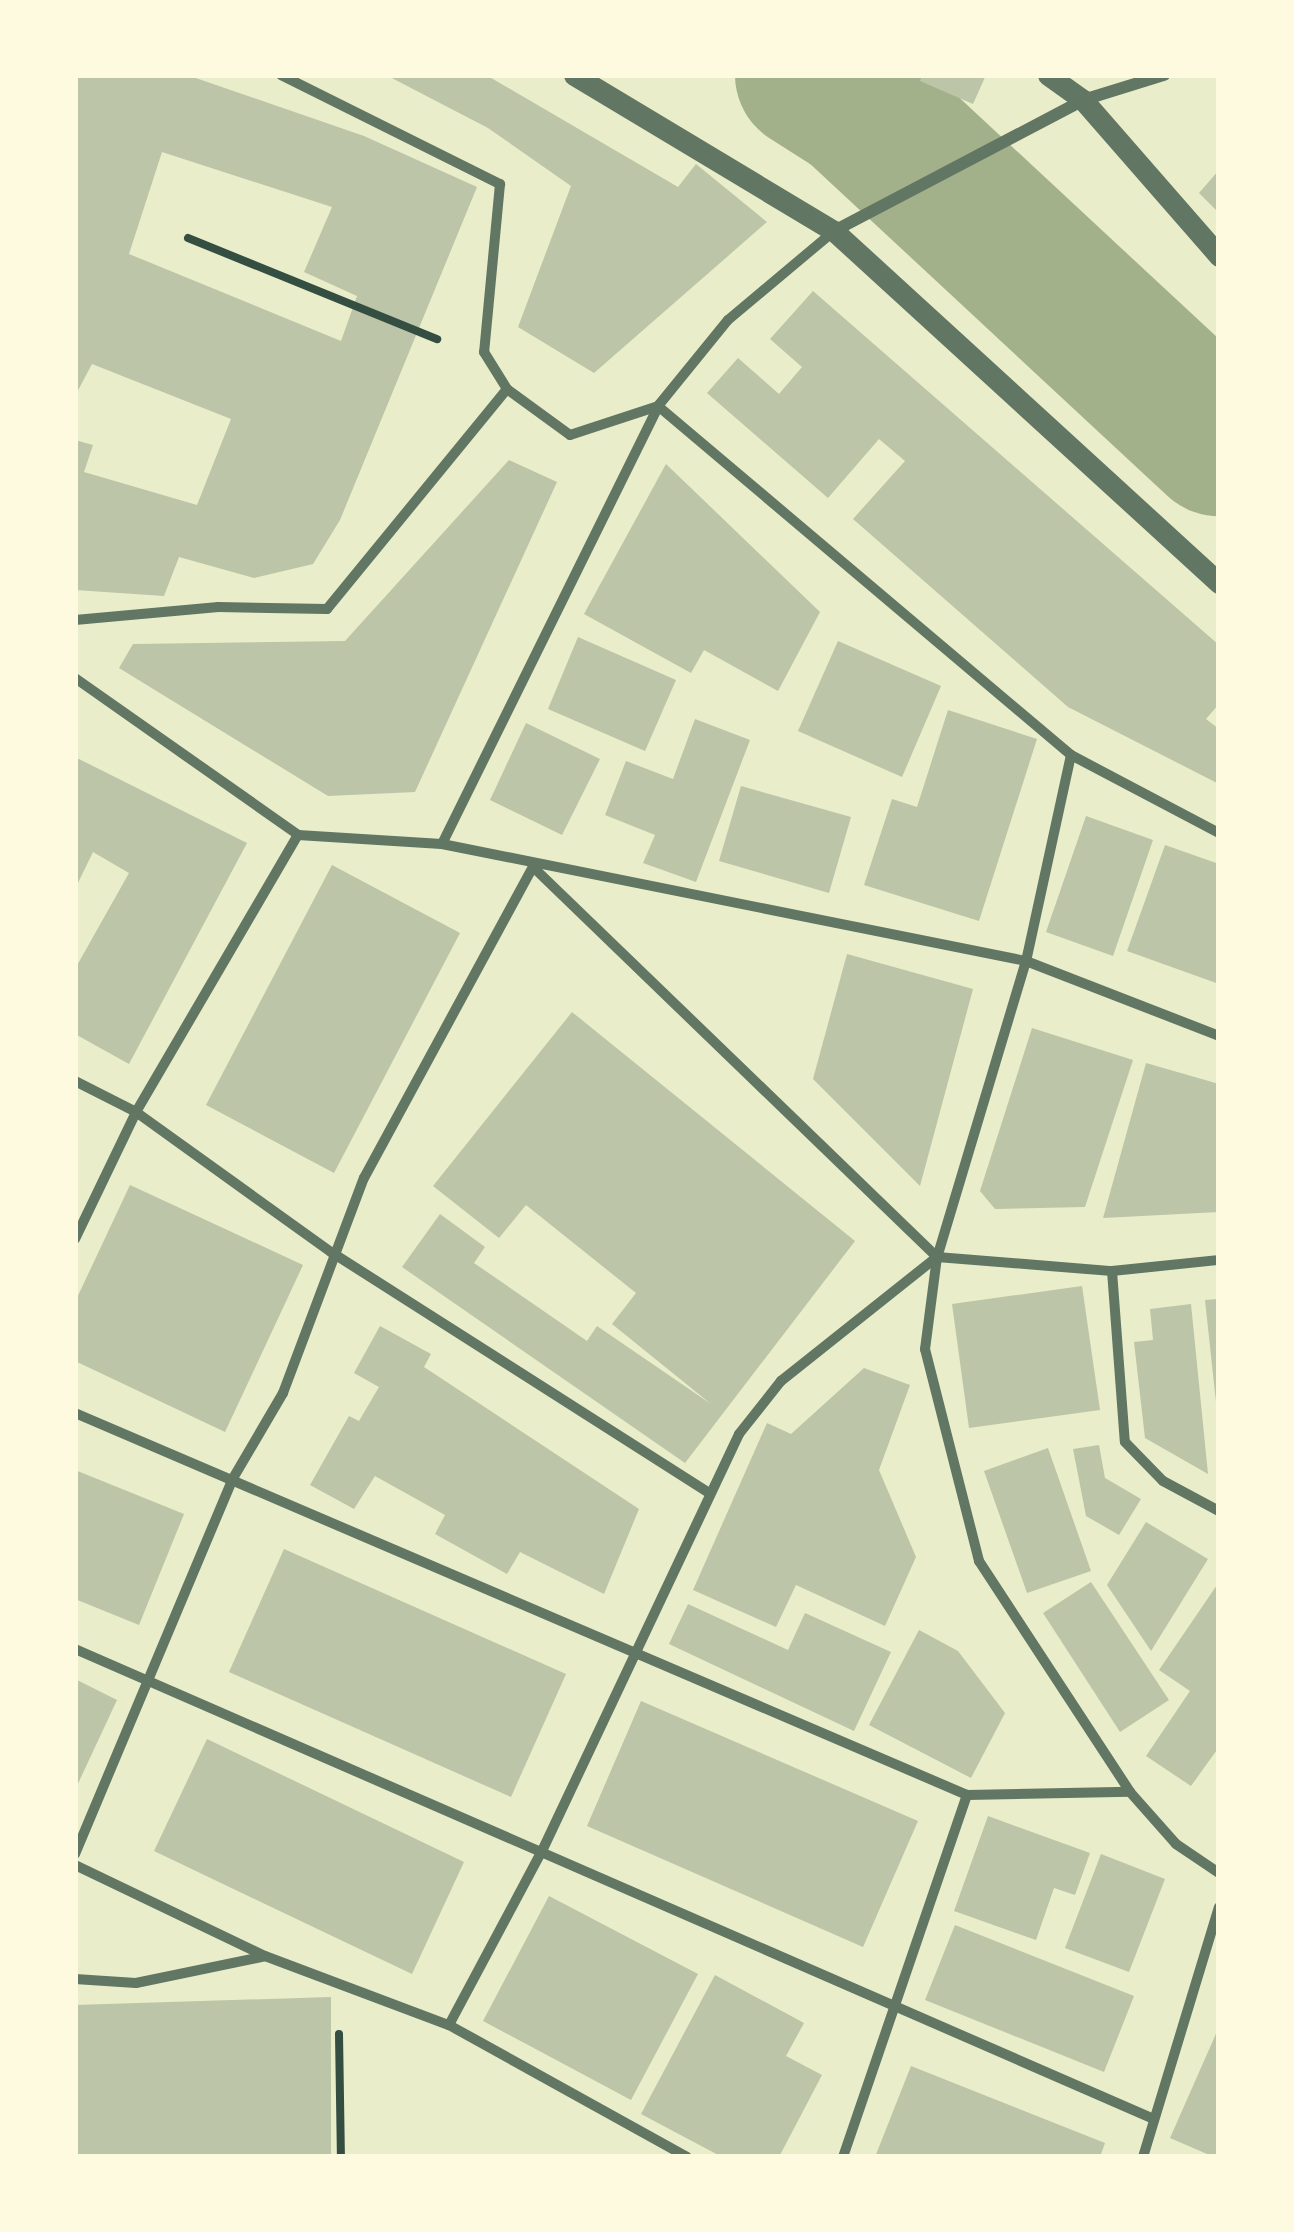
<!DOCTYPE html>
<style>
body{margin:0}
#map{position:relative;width:1294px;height:2232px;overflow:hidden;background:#e9edc9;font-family:Ubuntu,sans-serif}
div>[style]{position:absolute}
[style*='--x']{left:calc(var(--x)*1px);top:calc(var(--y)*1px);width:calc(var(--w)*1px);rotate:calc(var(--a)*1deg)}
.river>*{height:150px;margin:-75px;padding:0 75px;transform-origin:75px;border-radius:75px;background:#a3b18a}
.building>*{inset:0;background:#bcc5a7}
.path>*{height:8px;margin:-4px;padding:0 4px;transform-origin:4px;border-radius:4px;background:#344e41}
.pedestrian>*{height:10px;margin:-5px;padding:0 5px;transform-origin:5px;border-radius:5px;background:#617663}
.minor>*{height:12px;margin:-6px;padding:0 6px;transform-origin:6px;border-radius:6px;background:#617663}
.tertiary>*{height:21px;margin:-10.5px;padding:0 10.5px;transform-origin:10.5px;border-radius:10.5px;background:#617663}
span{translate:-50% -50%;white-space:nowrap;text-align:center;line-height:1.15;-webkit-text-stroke:12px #fefae0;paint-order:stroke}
.frame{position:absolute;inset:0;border:78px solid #fefae0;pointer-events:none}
</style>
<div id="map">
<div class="river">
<div style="--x:810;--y:75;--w:56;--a:32.6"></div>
<div style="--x:857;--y:105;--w:494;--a:42.9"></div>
</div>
<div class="building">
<div style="clip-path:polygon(evenodd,75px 75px,187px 75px,364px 136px,477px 187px,340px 520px,313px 564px,254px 578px,179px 557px,164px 596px,75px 590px,75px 440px,93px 445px,84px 472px,197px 505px,231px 419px,92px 364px,75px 396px,75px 75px,162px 152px,332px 207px,304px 272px,357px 296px,341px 341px,129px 254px,162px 152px)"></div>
<div style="clip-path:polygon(386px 75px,486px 75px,678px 187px,696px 164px,767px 222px,594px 373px,518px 327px,571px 186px,488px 128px)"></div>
<div style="clip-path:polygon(922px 75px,986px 75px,973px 104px,920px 81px)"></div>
<div style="clip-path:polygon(1219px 170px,1219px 213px,1199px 193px)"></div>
<div style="clip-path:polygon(813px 291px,1219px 645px,1219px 704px,1206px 719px,1219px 729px,1219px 784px,1068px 707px,853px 519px,905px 461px,879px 439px,828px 498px,707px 393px,738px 358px,779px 394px,802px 367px,770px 339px)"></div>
<div style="clip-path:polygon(509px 460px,557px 482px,415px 792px,328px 796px,119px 668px,133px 644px,345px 641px)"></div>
<div style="clip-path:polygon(666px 464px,820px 612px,778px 691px,704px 650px,691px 673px,584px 614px)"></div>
<div style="clip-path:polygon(578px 637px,676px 680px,645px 751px,548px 709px)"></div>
<div style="clip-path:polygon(838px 641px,941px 686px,902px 777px,798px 731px)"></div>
<div style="clip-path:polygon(948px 710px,1037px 739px,979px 921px,864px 885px,892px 799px,917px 807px)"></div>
<div style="clip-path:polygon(695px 719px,750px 740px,696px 882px,643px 863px,655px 835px,605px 815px,626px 761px,673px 779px)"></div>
<div style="clip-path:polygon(526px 723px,600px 759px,562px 835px,490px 800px)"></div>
<div style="clip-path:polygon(75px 757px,247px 843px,129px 1064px,75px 1034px,75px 969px,129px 873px,93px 852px,75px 889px)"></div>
<div style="clip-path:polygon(741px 786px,851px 817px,829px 893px,719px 861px)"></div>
<div style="clip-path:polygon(1086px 816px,1153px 840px,1113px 956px,1046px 932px)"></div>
<div style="clip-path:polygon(1165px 845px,1219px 864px,1219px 984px,1127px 951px)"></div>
<div style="clip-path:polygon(332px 865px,460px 933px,334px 1173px,206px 1105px)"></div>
<div style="clip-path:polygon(847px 954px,973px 989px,920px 1186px,813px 1079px)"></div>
<div style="clip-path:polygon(572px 1012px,855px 1241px,685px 1463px,402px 1267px,440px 1214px,485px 1247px,474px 1263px,587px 1341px,597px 1326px,711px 1404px,612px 1324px,636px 1293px,526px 1205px,499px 1238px,433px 1186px)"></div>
<div style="clip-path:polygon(1032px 1028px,1133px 1060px,1085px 1207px,995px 1209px,980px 1191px)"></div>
<div style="clip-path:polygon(1146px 1063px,1219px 1084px,1219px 1212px,1103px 1218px)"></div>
<div style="clip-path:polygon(130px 1185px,303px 1265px,225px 1432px,75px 1361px,75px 1302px)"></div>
<div style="clip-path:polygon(1082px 1286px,1100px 1410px,969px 1428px,952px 1304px)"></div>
<div style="clip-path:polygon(1219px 1299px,1219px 1402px,1216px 1402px,1205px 1300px)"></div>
<div style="clip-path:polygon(1191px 1304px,1208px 1474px,1145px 1438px,1134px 1342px,1153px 1340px,1150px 1309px)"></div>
<div style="clip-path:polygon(380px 1326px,431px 1354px,424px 1367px,639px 1509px,604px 1594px,520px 1552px,507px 1574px,435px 1534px,445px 1515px,375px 1476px,354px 1509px,310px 1485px,349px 1416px,359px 1421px,379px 1387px,354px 1373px)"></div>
<div style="clip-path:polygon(864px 1368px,910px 1385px,879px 1470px,916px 1557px,885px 1626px,796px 1585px,776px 1627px,693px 1590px,767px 1423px,791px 1434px)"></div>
<div style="clip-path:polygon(1099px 1445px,1105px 1478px,1141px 1499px,1119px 1535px,1086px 1516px,1073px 1449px)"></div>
<div style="clip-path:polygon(1048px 1448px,1091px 1571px,1027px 1593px,984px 1471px)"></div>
<div style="clip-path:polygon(75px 1470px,184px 1514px,139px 1625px,75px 1599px)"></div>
<div style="clip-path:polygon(1146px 1522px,1208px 1559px,1151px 1651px,1107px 1585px)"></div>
<div style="clip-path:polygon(284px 1549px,566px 1674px,511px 1797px,229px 1672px)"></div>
<div style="clip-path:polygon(1091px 1582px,1169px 1700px,1120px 1732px,1043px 1613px)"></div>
<div style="clip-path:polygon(1219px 1582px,1219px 1747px,1191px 1786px,1146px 1756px,1190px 1691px,1159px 1670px)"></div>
<div style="clip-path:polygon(688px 1604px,788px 1650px,805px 1613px,891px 1652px,854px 1731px,669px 1644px)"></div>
<div style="clip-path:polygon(919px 1630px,958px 1651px,1005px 1713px,971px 1778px,869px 1725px)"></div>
<div style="clip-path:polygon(75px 1679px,117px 1700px,75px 1790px)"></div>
<div style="clip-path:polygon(641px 1701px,918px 1821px,863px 1947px,587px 1826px)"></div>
<div style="clip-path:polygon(207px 1739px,464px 1862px,412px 1974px,154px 1851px)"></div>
<div style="clip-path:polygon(988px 1816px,1090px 1853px,1075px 1895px,1054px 1888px,1036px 1940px,954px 1911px)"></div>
<div style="clip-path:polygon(1101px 1854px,1165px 1879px,1129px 1972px,1065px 1948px)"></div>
<div style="clip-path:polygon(549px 1896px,698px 1974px,631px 2100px,483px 2021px)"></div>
<div style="clip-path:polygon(955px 1925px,1134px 1996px,1104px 2072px,925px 2000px)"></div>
<div style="clip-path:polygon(715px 1975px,804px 2023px,786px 2056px,822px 2075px,779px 2157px,722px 2157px,641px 2114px)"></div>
<div style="clip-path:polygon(331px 1997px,331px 2157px,75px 2157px,75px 2005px)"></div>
<div style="clip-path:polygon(1219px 2027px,1219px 2157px,1214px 2157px,1170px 2138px)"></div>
<div style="clip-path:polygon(911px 2066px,1105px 2143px,1100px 2157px,875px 2157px)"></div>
</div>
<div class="path">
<div style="--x:188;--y:238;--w:269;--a:22.1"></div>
<div style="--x:339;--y:2034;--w:123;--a:89.1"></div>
</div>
<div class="pedestrian">
<div style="--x:281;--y:75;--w:245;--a:26.5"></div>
<div style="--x:500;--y:184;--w:169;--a:95.4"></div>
<div style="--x:484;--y:352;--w:44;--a:58.1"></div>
<div style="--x:507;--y:389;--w:78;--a:36.1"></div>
<div style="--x:570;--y:435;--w:93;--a:-18.2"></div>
<div style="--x:658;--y:406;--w:541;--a:40.2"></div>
<div style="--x:1071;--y:755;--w:167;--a:27.8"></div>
<div style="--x:75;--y:620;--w:144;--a:-5.2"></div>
<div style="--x:218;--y:607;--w:109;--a:1.1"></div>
<div style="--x:327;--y:609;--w:284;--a:-50.7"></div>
<div style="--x:75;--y:678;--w:273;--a:35.1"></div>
<div style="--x:298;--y:835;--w:144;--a:3.6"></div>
<div style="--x:442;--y:844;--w:596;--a:11.33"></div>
<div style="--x:1026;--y:961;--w:207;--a:21.2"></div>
<div style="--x:1071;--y:755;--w:211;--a:102.3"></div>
<div style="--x:1026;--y:961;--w:309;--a:106.7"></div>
<div style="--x:937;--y:1257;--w:93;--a:97.4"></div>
<div style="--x:925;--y:1349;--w:219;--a:75.7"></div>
<div style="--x:979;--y:1561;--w:276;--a:56.8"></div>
<div style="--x:442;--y:844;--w:488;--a:-63.7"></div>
<div style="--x:658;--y:406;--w:111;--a:-50.9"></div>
<div style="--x:728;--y:320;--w:138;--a:-40"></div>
<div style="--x:75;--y:1081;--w:68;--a:26.9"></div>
<div style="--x:136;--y:1112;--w:240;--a:35.7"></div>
<div style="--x:331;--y:1252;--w:447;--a:32.5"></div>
<div style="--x:75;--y:1239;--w:141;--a:-64.3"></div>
<div style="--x:136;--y:1112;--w:321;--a:-59.7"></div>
<div style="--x:937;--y:1257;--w:176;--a:4.6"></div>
<div style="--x:1112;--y:1271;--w:108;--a:-5.9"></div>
<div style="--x:1112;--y:1271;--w:171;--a:85.7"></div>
<div style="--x:1125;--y:1442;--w:54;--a:45.7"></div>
<div style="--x:1163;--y:1481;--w:64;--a:28.2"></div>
<div style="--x:75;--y:1413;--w:970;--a:23.18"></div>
<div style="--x:967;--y:1795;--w:163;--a:-1.1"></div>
<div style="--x:1130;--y:1792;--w:69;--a:48.5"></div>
<div style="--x:1176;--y:1844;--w:52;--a:34"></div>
<div style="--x:75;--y:1649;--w:1177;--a:23.54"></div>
<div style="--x:75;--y:1854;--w:406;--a:-67.2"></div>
<div style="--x:232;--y:1480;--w:101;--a:-59.6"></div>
<div style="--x:283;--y:1393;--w:230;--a:-69.4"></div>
<div style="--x:364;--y:1178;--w:354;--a:-61.5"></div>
<div style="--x:533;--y:867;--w:562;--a:43.99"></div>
<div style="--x:75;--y:1865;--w:211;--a:25.6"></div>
<div style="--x:265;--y:1956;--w:197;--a:20.6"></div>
<div style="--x:449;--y:2025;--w:272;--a:29"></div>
<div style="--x:75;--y:1979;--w:61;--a:3.8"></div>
<div style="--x:136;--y:1983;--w:129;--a:-11.7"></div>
<div style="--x:449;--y:2025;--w:197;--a:-61.9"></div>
<div style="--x:542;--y:1851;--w:461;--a:-64.7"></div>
<div style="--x:739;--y:1434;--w:68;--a:-51.6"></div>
<div style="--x:781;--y:1381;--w:199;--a:-38.5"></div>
<div style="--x:843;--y:2157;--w:383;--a:-71.1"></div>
<div style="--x:1143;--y:2157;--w:261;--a:-73.1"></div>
</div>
<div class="minor">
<div style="--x:834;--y:231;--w:281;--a:-27.7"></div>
<div style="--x:1083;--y:100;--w:85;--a:-17.2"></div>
</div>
<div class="tertiary">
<div style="--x:574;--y:75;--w:303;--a:31"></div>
<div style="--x:834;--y:231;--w:522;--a:42.44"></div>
<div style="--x:1048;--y:75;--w:43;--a:35.5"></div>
<div style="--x:1083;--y:100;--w:207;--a:48.9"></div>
</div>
<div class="frame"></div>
</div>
